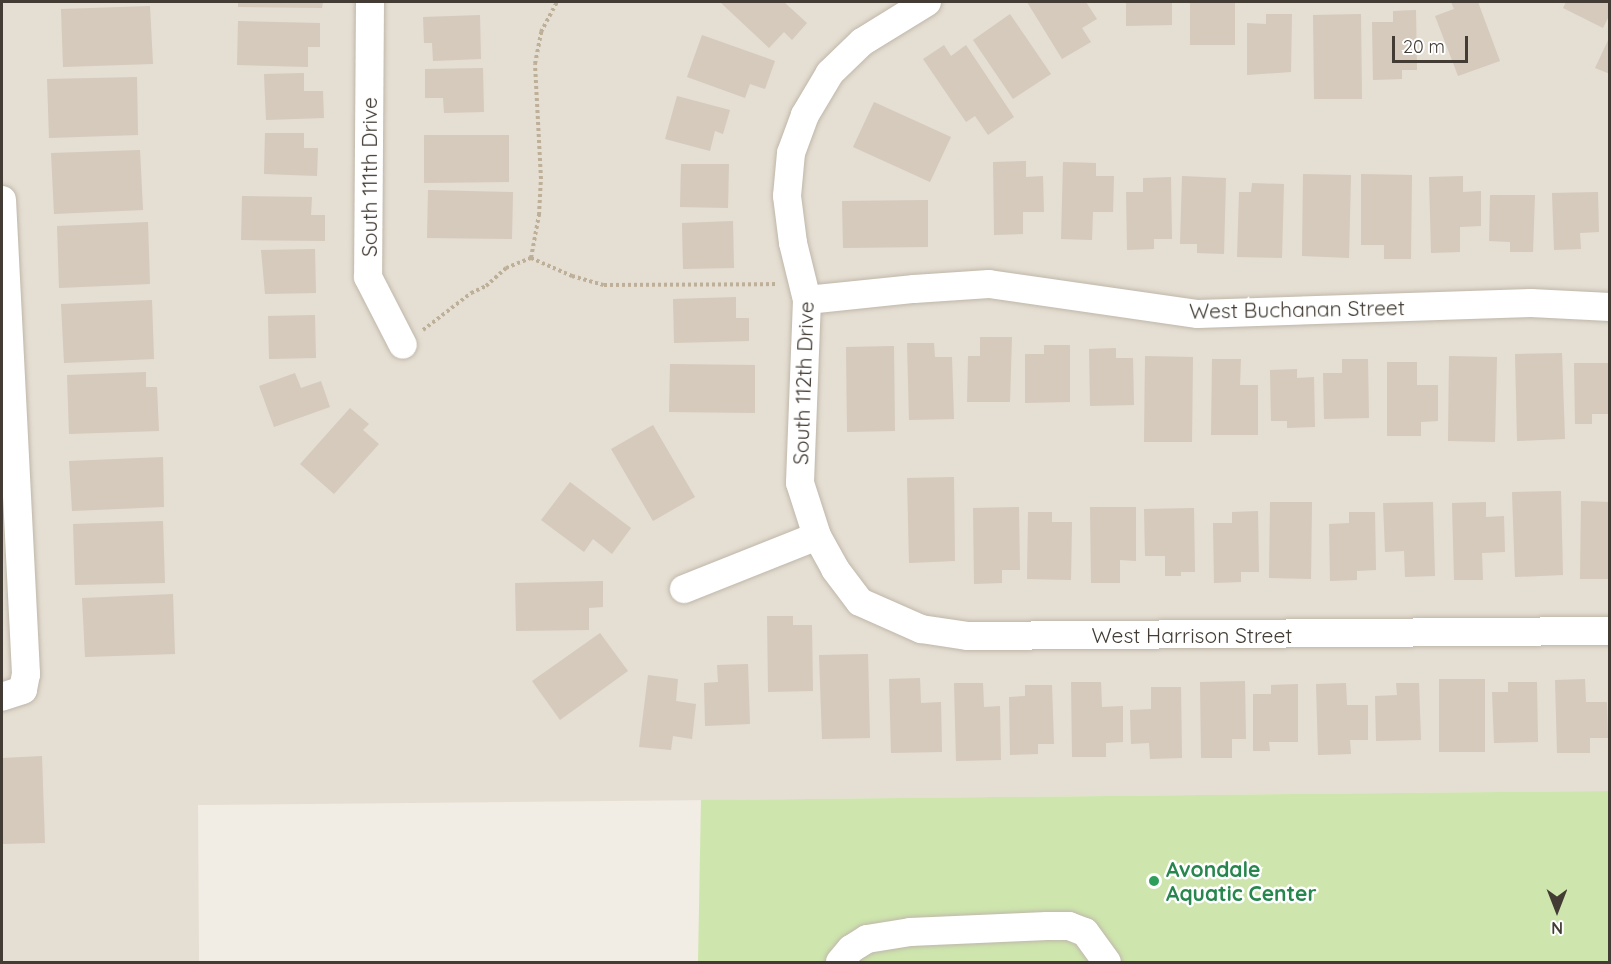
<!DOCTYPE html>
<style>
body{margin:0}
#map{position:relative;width:1611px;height:964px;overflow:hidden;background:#f1ece4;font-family:Quicksand,sans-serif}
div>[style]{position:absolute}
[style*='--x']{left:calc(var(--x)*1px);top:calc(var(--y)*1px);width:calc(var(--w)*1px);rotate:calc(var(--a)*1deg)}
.residential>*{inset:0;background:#e5ded2}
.green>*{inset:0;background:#cee5ad}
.building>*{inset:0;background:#d5cabc}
.path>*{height:4px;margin-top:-2px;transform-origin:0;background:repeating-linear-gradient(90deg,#beaf98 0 3px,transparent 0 6px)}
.roads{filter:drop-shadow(0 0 2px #bfb7aa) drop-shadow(0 0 2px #bfb7aa)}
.minor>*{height:28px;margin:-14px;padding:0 14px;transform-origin:14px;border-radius:14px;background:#fff}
.dots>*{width:16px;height:16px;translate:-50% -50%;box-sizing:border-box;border:3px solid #fff;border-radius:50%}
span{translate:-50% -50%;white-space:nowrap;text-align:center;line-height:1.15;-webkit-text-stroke:5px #fff;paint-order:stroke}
.street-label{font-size:21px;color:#433c34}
.leisure-label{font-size:21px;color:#27864d;font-weight:700}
.left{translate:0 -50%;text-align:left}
.frame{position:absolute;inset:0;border:3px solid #433c34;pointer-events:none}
.north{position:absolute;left:1527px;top:880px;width:60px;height:60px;-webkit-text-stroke:4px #fff;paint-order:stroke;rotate:180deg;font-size:16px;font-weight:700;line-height:24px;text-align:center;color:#433c34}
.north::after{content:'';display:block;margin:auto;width:21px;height:27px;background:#433c34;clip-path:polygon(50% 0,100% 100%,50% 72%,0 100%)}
.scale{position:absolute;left:1392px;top:36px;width:76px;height:27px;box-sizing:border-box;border:3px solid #433c34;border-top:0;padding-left:8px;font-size:18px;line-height:21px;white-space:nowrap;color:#433c34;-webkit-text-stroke:4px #fff;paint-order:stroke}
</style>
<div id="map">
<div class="residential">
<div style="clip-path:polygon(2px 2px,1609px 2px,1609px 791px,198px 805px,199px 962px,2px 962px)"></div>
</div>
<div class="green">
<div style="clip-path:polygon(1609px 791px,1609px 962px,698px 962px,701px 800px)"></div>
</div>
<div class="building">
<div style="clip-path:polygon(238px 2px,323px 2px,322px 8px,238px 7px)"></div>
<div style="clip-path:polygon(720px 2px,784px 2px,807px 23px,792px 40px,784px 32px,769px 48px)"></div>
<div style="clip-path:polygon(1027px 2px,1086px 2px,1097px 19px,1082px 28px,1091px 42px,1062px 59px)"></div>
<div style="clip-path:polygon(1126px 2px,1172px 2px,1172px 25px,1126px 26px)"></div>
<div style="clip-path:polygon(1190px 2px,1235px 2px,1235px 45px,1190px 45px)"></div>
<div style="clip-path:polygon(1451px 2px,1478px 2px,1500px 61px,1458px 76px,1435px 16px,1454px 9px)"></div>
<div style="clip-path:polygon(1566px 2px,1610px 2px,1610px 14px,1603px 28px,1563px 8px)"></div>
<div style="clip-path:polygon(150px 6px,153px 64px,63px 67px,61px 9px)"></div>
<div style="clip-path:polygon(1416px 10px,1417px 70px,1402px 70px,1402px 79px,1373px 80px,1372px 22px,1393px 22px,1393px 11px)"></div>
<div style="clip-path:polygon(1010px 14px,1051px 74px,1013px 99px,973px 40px)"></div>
<div style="clip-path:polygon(1266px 14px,1292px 14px,1291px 72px,1247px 75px,1247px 23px,1266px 24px)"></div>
<div style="clip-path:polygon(1361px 14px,1362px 99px,1314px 99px,1313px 15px)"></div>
<div style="clip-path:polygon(480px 15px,481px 59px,433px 61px,432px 43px,424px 43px,423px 17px)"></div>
<div style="clip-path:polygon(238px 21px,320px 23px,320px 47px,308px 47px,308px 67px,237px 65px)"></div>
<div style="clip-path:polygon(702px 35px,775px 61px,765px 89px,750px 84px,745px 98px,687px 77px)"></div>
<div style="clip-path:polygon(1610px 36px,1610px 74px,1595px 68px)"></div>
<div style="clip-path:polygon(944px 45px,951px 56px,966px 45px,1014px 117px,988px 135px,975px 116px,966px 122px,923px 59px)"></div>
<div style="clip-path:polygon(483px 68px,484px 112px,444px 113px,443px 98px,425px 98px,425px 69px)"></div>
<div style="clip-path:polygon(304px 73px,304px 91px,323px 91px,324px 118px,266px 120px,264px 74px)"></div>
<div style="clip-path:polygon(137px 77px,138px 135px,49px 138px,47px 79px)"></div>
<div style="clip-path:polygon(677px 96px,730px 110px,723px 134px,715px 131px,710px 151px,665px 139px)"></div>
<div style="clip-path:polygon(874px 102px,951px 137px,930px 182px,853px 147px)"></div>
<div style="clip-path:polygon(265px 133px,304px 133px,304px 148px,318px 148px,317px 176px,264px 174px)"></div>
<div style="clip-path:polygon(424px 135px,509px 135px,509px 182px,424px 183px)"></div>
<div style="clip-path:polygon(140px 150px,143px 210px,54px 214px,51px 153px)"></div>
<div style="clip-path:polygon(1026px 161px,1026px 177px,1043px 176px,1044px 212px,1023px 212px,1023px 234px,994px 235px,993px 162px)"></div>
<div style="clip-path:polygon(1063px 162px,1096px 163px,1096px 176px,1114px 176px,1113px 212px,1093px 212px,1092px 240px,1061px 239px)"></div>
<div style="clip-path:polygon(681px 164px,729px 164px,728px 208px,680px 207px)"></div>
<div style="clip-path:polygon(1303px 174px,1351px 175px,1349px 258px,1302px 256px)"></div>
<div style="clip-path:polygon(1361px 174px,1412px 175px,1411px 259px,1384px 259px,1384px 245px,1361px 245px)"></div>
<div style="clip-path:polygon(1182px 176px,1226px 178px,1224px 254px,1197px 253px,1197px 244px,1180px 244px)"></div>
<div style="clip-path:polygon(1463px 176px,1463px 192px,1481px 191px,1481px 226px,1460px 227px,1460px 252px,1431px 253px,1429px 177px)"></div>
<div style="clip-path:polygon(1171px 177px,1172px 239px,1154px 239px,1154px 249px,1127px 250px,1126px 192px,1143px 192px,1143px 178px)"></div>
<div style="clip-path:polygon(1252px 183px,1284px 184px,1282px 258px,1237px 257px,1239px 192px,1251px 192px)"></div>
<div style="clip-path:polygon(428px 190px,513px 192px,512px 239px,427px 238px)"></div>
<div style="clip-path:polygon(1598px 192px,1599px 232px,1580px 233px,1581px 249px,1554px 250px,1552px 193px)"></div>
<div style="clip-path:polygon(1490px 195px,1535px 195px,1533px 252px,1510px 252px,1510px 242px,1489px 241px)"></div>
<div style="clip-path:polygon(242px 196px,312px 197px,311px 215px,325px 215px,325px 241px,241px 240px)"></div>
<div style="clip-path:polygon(928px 200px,928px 247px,843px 248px,842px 201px)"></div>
<div style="clip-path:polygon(733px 221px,734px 268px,683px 269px,682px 223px)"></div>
<div style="clip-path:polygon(148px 222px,150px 284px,59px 288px,57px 226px)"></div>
<div style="clip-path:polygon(315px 249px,316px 293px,265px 294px,261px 250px)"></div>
<div style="clip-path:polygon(736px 297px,736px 318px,749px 318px,749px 341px,674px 343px,673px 299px)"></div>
<div style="clip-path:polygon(152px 300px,154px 359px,64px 363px,61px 304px)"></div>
<div style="clip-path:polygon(315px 315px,316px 358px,269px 359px,268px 316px)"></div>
<div style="clip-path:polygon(980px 337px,1012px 337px,1010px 402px,967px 402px,968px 356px,980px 356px)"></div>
<div style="clip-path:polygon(907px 343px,934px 343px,935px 357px,952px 357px,954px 419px,909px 420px)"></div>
<div style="clip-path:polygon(1044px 345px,1070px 345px,1070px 402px,1025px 403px,1025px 354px,1044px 354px)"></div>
<div style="clip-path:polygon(894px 346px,895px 431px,847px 432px,846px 347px)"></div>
<div style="clip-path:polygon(1116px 348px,1116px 358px,1133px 358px,1134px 405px,1090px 406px,1089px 349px)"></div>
<div style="clip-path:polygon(1562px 353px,1565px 439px,1517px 441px,1515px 354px)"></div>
<div style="clip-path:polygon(1145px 356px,1193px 357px,1192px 442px,1144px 442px)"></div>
<div style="clip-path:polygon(1449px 356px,1497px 357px,1495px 442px,1448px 441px)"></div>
<div style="clip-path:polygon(1212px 359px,1241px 359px,1240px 385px,1258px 385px,1258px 435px,1211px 435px)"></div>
<div style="clip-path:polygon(1342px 359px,1368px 359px,1369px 418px,1324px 419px,1323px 373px,1342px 373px)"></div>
<div style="clip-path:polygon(1387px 362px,1417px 362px,1417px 385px,1438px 385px,1438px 421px,1421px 422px,1421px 436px,1387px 436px)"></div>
<div style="clip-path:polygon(1574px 363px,1610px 363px,1610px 414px,1592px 414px,1592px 424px,1575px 424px)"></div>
<div style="clip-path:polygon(670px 364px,755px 365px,755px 413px,669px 412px)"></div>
<div style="clip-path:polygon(1297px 369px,1297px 378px,1314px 377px,1315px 427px,1287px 428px,1287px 421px,1271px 421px,1270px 370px)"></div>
<div style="clip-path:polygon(146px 372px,146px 387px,157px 387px,159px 431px,69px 434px,67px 375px)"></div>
<div style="clip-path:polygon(295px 373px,301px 388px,321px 381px,330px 407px,274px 427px,259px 386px)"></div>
<div style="clip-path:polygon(350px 408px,369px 424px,363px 430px,379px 444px,334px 494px,300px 464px)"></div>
<div style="clip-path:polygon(653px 425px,695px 497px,653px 521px,611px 449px)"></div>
<div style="clip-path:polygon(163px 457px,164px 507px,72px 511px,69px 461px)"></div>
<div style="clip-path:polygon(954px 477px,955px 561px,909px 563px,907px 478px)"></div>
<div style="clip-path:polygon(570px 482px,631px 528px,612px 554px,593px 539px,584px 552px,541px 520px)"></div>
<div style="clip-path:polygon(1561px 491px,1563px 575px,1515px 577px,1512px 492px)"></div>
<div style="clip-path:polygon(1581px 501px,1610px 502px,1608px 579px,1580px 579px)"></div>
<div style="clip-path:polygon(1270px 502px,1312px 502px,1311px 579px,1269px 578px)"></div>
<div style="clip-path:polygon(1433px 502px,1435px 576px,1405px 577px,1404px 551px,1385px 552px,1383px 503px)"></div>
<div style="clip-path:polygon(1486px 502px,1486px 517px,1504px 516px,1505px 552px,1482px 553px,1483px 580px,1454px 580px,1452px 503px)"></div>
<div style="clip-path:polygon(1019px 507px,1020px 570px,1002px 570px,1002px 583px,974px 584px,973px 508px)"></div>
<div style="clip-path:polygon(1090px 507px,1136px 507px,1136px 561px,1120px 560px,1120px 583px,1091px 583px)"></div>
<div style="clip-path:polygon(1194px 508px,1195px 572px,1181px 572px,1181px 576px,1165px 576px,1165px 556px,1145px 556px,1144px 509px)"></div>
<div style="clip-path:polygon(1258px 511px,1259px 572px,1241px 572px,1241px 582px,1214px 583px,1213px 523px,1232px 523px,1232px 512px)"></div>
<div style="clip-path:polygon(1028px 512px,1052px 512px,1052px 522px,1072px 522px,1071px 580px,1027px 579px)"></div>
<div style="clip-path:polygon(1349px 512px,1375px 512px,1376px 570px,1357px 571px,1357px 580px,1330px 581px,1329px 524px,1349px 523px)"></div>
<div style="clip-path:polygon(163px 521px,165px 583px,75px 585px,73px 524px)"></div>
<div style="clip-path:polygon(603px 581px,603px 607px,589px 608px,589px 630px,516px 631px,515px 583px)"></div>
<div style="clip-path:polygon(173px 594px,175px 654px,85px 657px,82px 598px)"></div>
<div style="clip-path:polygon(767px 616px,793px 616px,793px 625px,812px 625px,813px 691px,768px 692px)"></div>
<div style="clip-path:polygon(600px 633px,628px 671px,560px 720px,532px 681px)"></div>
<div style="clip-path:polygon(868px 654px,870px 738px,822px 739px,819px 655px)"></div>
<div style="clip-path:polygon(748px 664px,750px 724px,705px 726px,704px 683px,718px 682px,717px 665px)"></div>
<div style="clip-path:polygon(648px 675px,678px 679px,676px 701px,696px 704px,692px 739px,673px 736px,671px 750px,639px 747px)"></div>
<div style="clip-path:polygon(920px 678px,921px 703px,941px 702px,942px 752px,891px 753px,889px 679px)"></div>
<div style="clip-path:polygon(1439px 679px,1485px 679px,1485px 752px,1439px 752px)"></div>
<div style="clip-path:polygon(1585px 679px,1586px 702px,1607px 702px,1608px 738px,1590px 738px,1590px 753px,1557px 753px,1555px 680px)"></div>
<div style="clip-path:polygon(1245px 681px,1246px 739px,1232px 739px,1232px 758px,1201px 758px,1200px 682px)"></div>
<div style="clip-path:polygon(1071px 682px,1101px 682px,1102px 707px,1123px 706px,1123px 742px,1106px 743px,1106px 757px,1072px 757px)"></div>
<div style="clip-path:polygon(1508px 682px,1537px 682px,1538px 742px,1494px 743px,1492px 692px,1508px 692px)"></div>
<div style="clip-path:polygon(954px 683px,983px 683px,984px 707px,1000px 706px,1001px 760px,956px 761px)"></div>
<div style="clip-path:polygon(1346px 683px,1347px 705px,1368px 705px,1368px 740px,1350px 740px,1351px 754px,1318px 755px,1316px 684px)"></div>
<div style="clip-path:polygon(1396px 683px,1419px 683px,1421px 740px,1376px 741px,1375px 696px,1397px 695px)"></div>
<div style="clip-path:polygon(1298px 684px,1298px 742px,1269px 742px,1270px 751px,1253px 751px,1253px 694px,1271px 694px,1271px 685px)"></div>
<div style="clip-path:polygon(1025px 685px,1052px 685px,1054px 744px,1038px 744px,1038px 754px,1010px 755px,1009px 697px,1025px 696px)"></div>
<div style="clip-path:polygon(1151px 687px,1181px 687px,1182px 758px,1150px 759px,1149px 743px,1131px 744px,1130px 710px,1151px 709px)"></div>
<div style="clip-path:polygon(42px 756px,45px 843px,2px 844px,2px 758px)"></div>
</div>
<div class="path">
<div style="--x:531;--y:258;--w:45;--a:23.7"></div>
<div style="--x:572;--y:276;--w:33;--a:16"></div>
<div style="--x:604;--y:285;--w:172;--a:-0.3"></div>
<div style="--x:423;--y:330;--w:61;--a:-37.6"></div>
<div style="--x:471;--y:293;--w:17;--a:-25"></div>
<div style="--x:486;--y:286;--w:27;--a:-42"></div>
<div style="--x:506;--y:268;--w:27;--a:-22"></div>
<div style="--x:531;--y:258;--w:44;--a:-79.5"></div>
<div style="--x:539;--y:215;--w:36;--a:-87"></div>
<div style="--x:541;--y:179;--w:115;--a:-93"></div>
<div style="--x:535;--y:64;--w:33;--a:-79"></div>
<div style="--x:541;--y:32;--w:34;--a:-62"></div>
</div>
<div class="roads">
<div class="minor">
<div style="--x:370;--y:2;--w:275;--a:90.4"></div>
<div style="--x:368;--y:277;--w:76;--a:62.8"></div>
<div style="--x:927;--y:2;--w:76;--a:148.4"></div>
<div style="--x:862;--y:42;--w:45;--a:135.9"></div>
<div style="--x:830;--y:73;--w:49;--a:120.8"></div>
<div style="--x:805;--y:115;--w:40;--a:110.2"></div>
<div style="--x:791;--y:153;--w:43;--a:95.3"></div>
<div style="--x:787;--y:196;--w:47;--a:82.7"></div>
<div style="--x:793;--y:243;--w:59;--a:76.2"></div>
<div style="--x:807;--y:300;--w:183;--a:92.2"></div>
<div style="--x:800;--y:483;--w:56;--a:72.2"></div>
<div style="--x:817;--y:536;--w:38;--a:61"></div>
<div style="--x:835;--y:569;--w:41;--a:52.9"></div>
<div style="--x:860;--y:602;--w:67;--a:23.9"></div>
<div style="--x:921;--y:629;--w:48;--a:8.5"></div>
<div style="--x:968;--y:636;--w:642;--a:-0.45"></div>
<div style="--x:2;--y:200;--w:475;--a:87.1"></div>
<div style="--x:26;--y:674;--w:16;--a:101"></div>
<div style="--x:23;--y:690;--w:22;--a:162"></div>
<div style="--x:807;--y:300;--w:108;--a:-5.9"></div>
<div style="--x:914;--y:289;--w:75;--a:-3.8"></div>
<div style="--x:989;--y:284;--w:211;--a:8.2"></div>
<div style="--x:1198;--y:314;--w:333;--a:-1.9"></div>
<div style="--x:1531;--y:303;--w:79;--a:2.9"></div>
<div style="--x:684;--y:589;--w:143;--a:-21.7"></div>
<div style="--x:840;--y:962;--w:17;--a:-50"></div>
<div style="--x:851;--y:949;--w:19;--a:-32"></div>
<div style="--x:867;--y:939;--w:44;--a:-9.2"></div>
<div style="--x:910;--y:932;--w:137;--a:-2.5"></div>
<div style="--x:1047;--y:926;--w:22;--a:0"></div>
<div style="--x:1069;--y:926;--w:17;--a:21"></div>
<div style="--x:1085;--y:932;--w:37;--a:54"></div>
</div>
</div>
<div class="dots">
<div style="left:1154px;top:881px;background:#2e9e5b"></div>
</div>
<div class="street-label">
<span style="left:369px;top:177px;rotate:-90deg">South 111th Drive</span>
<span style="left:1297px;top:309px;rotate:-1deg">West Buchanan Street</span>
<span style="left:803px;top:383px;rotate:-88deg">South 112th Drive</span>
<span style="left:1192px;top:635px">West Harrison Street</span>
</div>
<div class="leisure-label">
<span class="left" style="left:1166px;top:881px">Avondale<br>Aquatic Center</span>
</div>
<div class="frame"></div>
<div class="north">N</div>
<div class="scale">20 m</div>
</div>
